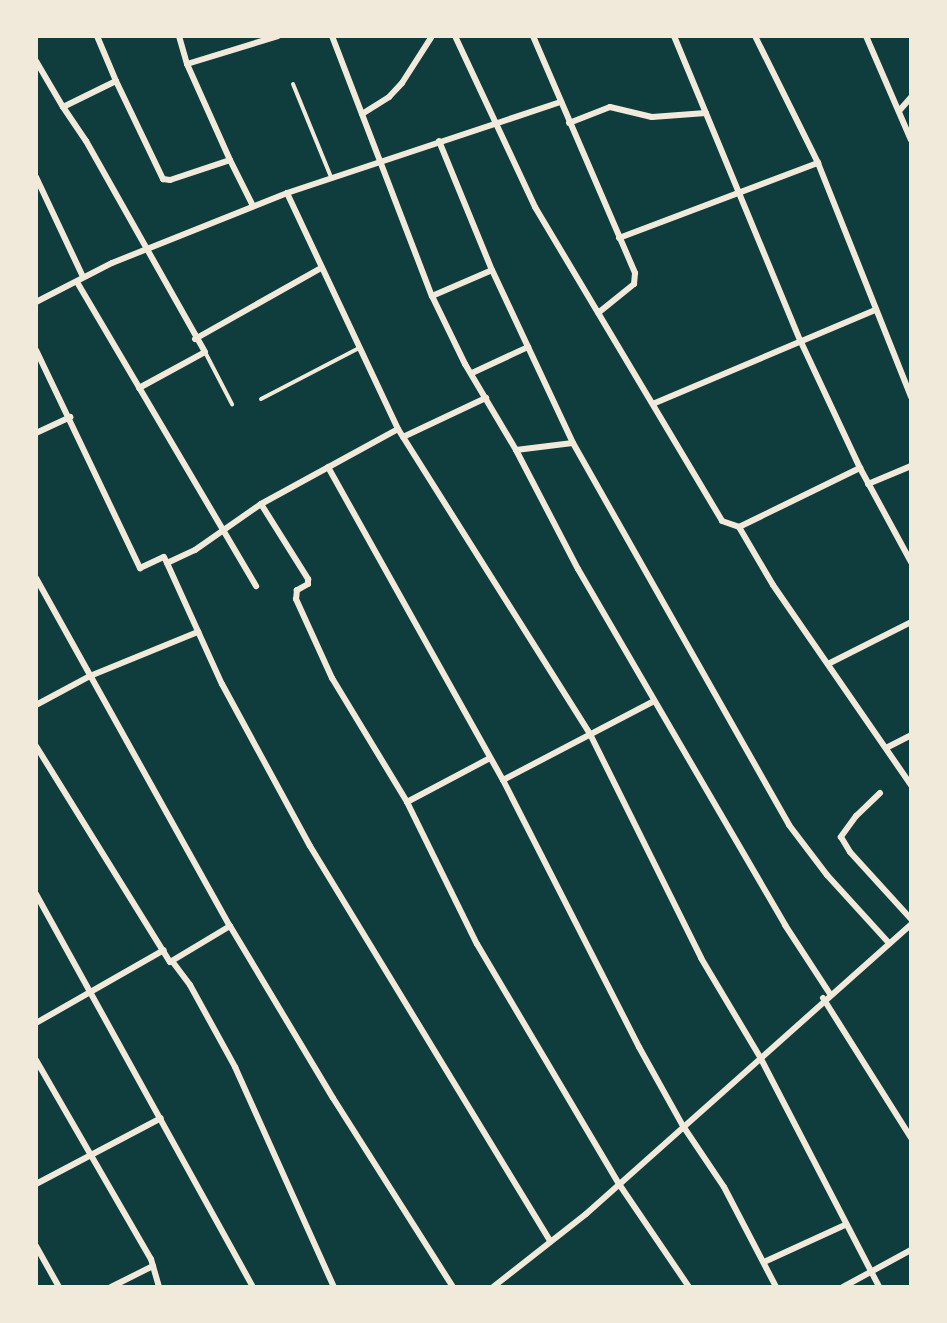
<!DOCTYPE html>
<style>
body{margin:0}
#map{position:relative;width:947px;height:1323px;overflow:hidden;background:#0f3d3e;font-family:Quicksand,sans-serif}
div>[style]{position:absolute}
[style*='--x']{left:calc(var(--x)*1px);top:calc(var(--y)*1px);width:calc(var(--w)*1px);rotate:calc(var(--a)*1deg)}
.service>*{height:4px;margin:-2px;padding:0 2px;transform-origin:2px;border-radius:2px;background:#f1e9da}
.minor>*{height:6px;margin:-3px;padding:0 3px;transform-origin:3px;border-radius:3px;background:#f1e9da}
span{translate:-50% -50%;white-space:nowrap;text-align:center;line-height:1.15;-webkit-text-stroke:5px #f1e9da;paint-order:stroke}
.frame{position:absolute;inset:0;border:38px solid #f1e9da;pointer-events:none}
</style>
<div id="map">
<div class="service">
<div style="--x:293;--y:84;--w:100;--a:67.8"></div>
<div style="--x:205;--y:352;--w:59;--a:62.6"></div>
<div style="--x:261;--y:399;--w:110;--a:-27.5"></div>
</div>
<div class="minor">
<div style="--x:97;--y:36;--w:49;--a:67.1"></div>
<div style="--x:332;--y:36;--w:279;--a:69"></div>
<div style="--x:432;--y:296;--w:76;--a:64.1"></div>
<div style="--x:465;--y:364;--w:100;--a:59.3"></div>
<div style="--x:516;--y:450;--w:57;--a:-7"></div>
<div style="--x:573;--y:443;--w:439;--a:60.5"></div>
<div style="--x:789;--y:825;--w:63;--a:52.8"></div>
<div style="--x:827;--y:875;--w:91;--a:47.7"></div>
<div style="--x:455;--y:36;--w:189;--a:64.9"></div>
<div style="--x:535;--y:207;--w:365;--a:59.2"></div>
<div style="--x:722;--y:521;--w:18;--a:19"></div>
<div style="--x:739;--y:527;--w:67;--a:59.6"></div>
<div style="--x:773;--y:585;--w:243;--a:55.4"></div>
<div style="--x:533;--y:36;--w:258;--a:66.7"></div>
<div style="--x:635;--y:273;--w:11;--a:95"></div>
<div style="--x:634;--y:284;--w:46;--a:141.1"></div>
<div style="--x:674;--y:36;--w:331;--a:67.5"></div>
<div style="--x:801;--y:342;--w:139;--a:64.9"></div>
<div style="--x:860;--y:468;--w:107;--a:61.5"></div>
<div style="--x:755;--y:36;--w:142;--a:63.6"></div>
<div style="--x:818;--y:163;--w:252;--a:68.3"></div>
<div style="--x:866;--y:36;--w:113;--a:66.6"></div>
<div style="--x:36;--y:61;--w:53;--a:59.6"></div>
<div style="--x:187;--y:64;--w:95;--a:-17.1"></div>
<div style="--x:899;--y:111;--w:18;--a:-49"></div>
<div style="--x:362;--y:114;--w:32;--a:-32"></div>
<div style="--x:389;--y:97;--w:19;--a:-47"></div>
<div style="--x:402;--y:83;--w:56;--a:-57.4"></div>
<div style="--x:569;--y:123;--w:44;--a:-21.3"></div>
<div style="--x:610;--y:107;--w:43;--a:13.4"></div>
<div style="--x:652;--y:117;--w:54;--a:-4.2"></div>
<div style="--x:439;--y:141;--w:139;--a:67.7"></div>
<div style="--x:230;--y:160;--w:51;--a:63.4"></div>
<div style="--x:36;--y:177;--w:110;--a:64.8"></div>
<div style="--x:287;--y:193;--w:261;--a:64.8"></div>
<div style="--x:398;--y:429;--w:360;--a:57.8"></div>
<div style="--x:590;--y:734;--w:250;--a:63.6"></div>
<div style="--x:701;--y:958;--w:115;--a:59.2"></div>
<div style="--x:760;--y:1057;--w:259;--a:62.6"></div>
<div style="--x:619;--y:238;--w:213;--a:-20.7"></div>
<div style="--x:77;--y:282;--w:353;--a:59.5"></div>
<div style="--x:432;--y:296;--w:65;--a:-23.4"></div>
<div style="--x:492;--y:270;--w:191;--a:64.9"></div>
<div style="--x:36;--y:302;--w:85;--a:-27.2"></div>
<div style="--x:112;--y:263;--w:188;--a:-21.8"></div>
<div style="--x:287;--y:193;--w:289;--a:-18.4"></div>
<div style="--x:195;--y:339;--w:145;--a:-29.4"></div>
<div style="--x:36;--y:350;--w:242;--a:64.5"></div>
<div style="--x:140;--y:568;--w:26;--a:-25"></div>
<div style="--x:164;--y:557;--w:7;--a:63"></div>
<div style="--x:167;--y:563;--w:31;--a:-25"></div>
<div style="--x:195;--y:550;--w:80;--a:-34.9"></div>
<div style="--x:261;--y:504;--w:156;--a:-28.7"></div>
<div style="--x:472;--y:373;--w:62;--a:-24.9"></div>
<div style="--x:139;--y:388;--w:75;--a:-28.6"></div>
<div style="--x:205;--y:352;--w:242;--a:-119.4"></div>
<div style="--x:86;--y:141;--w:41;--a:-124.1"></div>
<div style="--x:63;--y:107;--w:59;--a:-26.1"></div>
<div style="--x:116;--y:81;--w:109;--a:64.4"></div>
<div style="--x:163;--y:179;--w:7;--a:8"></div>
<div style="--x:170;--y:180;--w:63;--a:-18.4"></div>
<div style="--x:230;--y:160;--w:105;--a:-114.1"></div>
<div style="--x:187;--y:64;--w:29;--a:-106"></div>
<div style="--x:655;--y:403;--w:239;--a:-22.9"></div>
<div style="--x:36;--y:433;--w:38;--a:-25"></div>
<div style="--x:403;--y:437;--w:92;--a:-25.2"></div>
<div style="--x:516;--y:450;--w:134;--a:62.5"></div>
<div style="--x:578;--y:569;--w:412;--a:59.8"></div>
<div style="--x:785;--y:925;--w:82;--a:56.9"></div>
<div style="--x:328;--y:467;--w:359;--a:60.8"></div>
<div style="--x:503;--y:780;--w:300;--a:63"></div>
<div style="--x:639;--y:1047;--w:90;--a:60.9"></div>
<div style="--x:683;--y:1126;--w:73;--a:56.1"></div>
<div style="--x:724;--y:1187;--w:113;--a:62.5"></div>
<div style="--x:868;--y:484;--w:47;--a:-22.7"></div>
<div style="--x:261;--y:504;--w:89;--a:57.9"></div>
<div style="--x:308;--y:579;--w:5;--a:90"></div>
<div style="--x:308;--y:584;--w:13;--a:151"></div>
<div style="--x:297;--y:590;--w:9;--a:96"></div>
<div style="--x:296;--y:599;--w:87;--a:65.5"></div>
<div style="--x:332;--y:678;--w:145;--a:58.8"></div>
<div style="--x:407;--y:802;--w:158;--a:63.8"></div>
<div style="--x:477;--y:944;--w:279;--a:59.4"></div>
<div style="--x:619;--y:1184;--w:125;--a:55.8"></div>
<div style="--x:739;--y:527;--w:135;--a:-26"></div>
<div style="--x:167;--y:563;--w:133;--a:65.6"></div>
<div style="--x:222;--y:684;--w:184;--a:61.5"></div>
<div style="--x:310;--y:846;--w:461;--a:58.7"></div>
<div style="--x:36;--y:578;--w:398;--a:60.9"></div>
<div style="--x:230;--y:926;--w:200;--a:59.1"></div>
<div style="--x:333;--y:1098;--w:224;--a:57.6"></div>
<div style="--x:828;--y:664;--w:93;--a:-26.8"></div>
<div style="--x:36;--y:705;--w:61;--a:-28.2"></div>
<div style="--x:90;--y:676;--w:117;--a:-22.2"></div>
<div style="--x:36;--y:746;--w:254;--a:58.2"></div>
<div style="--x:170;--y:962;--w:70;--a:-31"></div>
<div style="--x:886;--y:748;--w:28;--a:-27"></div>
<div style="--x:503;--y:780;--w:170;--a:-27.6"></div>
<div style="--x:880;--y:793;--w:33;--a:136"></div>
<div style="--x:856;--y:816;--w:26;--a:126"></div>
<div style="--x:841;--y:837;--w:17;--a:59"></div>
<div style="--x:850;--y:852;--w:91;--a:47.7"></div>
<div style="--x:407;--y:802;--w:94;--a:-27.9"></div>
<div style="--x:36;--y:894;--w:449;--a:61.1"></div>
<div style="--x:172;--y:961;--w:30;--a:53"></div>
<div style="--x:190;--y:985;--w:94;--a:61.2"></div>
<div style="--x:235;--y:1067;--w:241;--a:65.8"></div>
<div style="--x:823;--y:998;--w:165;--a:57.8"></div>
<div style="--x:36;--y:1023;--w:147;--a:-29.7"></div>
<div style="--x:36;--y:1060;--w:230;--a:60"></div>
<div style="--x:151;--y:1259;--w:29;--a:74"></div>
<div style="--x:36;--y:1184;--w:141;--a:-27.8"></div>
<div style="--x:36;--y:1246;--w:47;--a:60.7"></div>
<div style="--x:764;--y:1262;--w:89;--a:-24.6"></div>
<div style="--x:111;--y:1287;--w:47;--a:-26.6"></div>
<div style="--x:493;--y:1287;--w:118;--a:-38.1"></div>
<div style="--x:586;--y:1214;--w:436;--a:-41.7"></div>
<div style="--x:843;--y:1287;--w:77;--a:-28.6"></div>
</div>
<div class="frame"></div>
</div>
